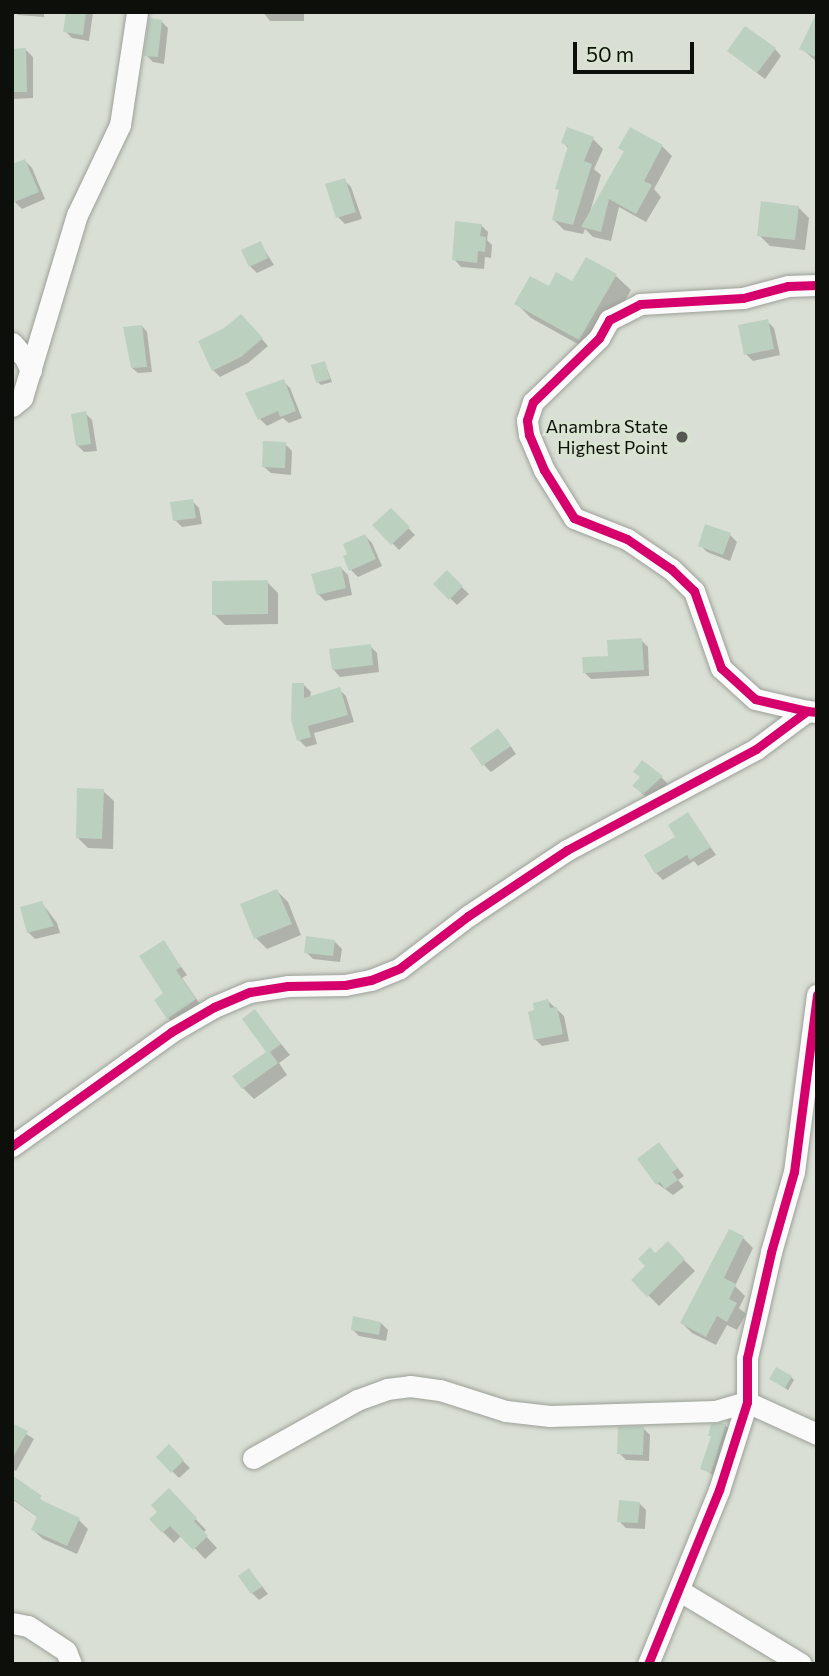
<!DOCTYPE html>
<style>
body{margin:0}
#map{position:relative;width:829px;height:1676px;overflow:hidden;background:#dadfd5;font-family:Commissioner,sans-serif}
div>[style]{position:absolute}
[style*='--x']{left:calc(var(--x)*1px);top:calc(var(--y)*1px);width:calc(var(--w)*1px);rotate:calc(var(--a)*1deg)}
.shadow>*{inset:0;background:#0003}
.building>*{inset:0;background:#bcd0c0}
.roads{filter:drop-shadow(0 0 2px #9ca098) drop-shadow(0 0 2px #9ca098)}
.minor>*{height:21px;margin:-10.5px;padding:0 10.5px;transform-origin:10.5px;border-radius:10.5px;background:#f9faf9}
.cycleway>*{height:9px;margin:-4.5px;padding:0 4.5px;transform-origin:4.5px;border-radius:4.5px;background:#d6006c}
.dots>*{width:19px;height:19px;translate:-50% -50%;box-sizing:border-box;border:4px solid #d9e3d1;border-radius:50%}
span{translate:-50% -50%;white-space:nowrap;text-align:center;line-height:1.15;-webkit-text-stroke:6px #d9e3d1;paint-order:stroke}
.poi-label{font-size:18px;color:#0d100a}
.right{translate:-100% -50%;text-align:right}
.frame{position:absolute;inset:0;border:14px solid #0d100a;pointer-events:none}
.scale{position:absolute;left:573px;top:42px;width:121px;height:32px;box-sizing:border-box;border:4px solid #0d100a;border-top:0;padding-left:9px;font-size:21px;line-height:24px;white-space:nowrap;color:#0d100a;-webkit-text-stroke:5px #d9e3d1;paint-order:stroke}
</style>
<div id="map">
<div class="shadow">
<div style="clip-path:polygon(15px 12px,44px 12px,44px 17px,18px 15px)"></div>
<div style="clip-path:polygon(67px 12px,93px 13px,89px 41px,72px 38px,65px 31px)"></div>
<div style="clip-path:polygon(263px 12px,304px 12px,304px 21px,270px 21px)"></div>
<div style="clip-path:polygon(817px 16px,817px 62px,801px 48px)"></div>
<div style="clip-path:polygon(161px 21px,168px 28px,164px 64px,153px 62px,146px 55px)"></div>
<div style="clip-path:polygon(775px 49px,781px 56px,765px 79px,736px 57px)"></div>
<div style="clip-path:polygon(12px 50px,26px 50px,33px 57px,33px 98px,12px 99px)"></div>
<div style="clip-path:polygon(593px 139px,603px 149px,594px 169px,601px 175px,590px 212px,626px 153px,620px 148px,662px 146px,672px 156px,654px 189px,661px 197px,646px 222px,619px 207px,611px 241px,593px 237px,585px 229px,583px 234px,564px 230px,554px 220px,561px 192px,557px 188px,569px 149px,563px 142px)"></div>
<div style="clip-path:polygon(25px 161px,32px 168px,45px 199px,22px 209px,15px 202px)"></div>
<div style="clip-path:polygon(344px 180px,351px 187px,362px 219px,345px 224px,338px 217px)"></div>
<div style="clip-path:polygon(798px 207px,809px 218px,805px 250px,770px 246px,759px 235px)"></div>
<div style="clip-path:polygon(481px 225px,488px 232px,487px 240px,492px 245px,491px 258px,485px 257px,484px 269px,461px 267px,454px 259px)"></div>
<div style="clip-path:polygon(260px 243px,274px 265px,257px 273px,250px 266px)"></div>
<div style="clip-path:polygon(586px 260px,616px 276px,631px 290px,594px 353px,531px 318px,517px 304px,573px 284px)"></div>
<div style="clip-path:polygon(767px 321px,774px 328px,780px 355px,753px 361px,746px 354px)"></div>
<div style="clip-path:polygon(248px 323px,268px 346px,248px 363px,220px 377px,213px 370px)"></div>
<div style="clip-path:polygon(142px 326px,147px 332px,152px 372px,138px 373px,132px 368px)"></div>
<div style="clip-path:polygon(325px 363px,332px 382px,321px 385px,318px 382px)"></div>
<div style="clip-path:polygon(283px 381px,290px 388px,302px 418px,289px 423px,283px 418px,267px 426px,260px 419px)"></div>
<div style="clip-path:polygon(85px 413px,92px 420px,97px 451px,84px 452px,77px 445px)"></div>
<div style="clip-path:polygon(285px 444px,292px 451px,291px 475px,271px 473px,263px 466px)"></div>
<div style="clip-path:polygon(192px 501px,199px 508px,202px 524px,182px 527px,175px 520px)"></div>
<div style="clip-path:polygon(391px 510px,415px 535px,399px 550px,375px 525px)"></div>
<div style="clip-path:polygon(730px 535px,737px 542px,730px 561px,707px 552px,700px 545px)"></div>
<div style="clip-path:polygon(365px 536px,372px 543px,382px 566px,358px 577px,351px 570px)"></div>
<div style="clip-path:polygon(341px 568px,348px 575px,352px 595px,325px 601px,318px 594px)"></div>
<div style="clip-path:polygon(447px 573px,469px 594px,457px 605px,436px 584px)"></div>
<div style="clip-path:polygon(267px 582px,278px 593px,278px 624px,225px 625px,214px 614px)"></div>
<div style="clip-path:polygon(641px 640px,648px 647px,649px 676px,591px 679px,584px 672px)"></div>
<div style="clip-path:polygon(370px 646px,377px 653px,379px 672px,340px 677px,333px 669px)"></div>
<div style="clip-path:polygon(304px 685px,311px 692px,310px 698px,339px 689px,346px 696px,354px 722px,314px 733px,317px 744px,306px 747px,299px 740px)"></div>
<div style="clip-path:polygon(505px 738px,516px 754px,491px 772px,484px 765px)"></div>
<div style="clip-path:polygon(661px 777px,668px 784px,651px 800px,641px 793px)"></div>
<div style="clip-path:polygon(103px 791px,114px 801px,113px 849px,88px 848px,78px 838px)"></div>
<div style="clip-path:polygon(687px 814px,716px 855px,698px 866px,694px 861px,663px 880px,656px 873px)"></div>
<div style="clip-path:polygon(277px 891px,288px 902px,301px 935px,267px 949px,256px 938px)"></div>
<div style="clip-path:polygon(42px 903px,57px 923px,60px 933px,35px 939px,28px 932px)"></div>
<div style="clip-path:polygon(335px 942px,342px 949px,340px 962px,313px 959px,306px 952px)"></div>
<div style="clip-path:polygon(164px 943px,187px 975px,182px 978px,202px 1007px,175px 1025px,168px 1018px)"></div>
<div style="clip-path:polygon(548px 1001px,564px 1016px,569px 1041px,542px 1046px,535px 1039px)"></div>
<div style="clip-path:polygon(255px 1012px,290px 1055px,279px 1063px,287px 1075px,254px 1099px,243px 1088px,268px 1053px)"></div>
<div style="clip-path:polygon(659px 1145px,684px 1176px,678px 1180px,684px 1187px,673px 1195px,658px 1184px,639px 1159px)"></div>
<div style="clip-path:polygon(743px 1238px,753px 1248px,735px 1286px,745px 1296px,739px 1308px,746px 1314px,737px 1330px,727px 1325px,716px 1345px,692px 1333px,682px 1323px)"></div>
<div style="clip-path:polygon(667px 1243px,695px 1271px,659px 1306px,633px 1280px)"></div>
<div style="clip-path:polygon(381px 1323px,388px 1330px,386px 1341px,359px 1336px,352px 1329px)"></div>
<div style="clip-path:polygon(791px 1377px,794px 1380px,788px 1390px,771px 1379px)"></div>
<div style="clip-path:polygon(12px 1425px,34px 1439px,16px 1471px,12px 1469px)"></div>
<div style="clip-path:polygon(712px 1426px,726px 1426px,731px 1431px,716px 1477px,702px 1468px,713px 1438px)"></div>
<div style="clip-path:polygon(643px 1428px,650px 1435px,649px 1461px,626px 1460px,619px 1453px)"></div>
<div style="clip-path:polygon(169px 1447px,190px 1468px,179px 1478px,158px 1457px)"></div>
<div style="clip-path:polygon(12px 1477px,49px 1506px,79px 1520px,88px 1529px,77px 1554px,43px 1539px,33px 1530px,39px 1518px,12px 1499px)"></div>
<div style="clip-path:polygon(169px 1491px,206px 1530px,203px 1533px,217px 1548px,205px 1559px,182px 1535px,174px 1543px,151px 1520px,160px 1512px)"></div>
<div style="clip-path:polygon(639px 1503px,646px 1510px,645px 1529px,626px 1528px,619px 1521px)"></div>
<div style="clip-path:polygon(249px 1570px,268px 1594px,259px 1600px,252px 1593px)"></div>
</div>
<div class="building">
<div style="clip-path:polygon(66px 12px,86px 12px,83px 35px,63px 32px)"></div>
<div style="clip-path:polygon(817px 12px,817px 58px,799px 49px)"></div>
<div style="clip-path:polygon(149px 18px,162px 20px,158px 57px,144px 56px)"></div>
<div style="clip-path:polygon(745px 26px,776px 48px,757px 73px,727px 51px)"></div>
<div style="clip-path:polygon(26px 48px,27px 92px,12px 92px,12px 49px)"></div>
<div style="clip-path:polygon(567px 127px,594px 137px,584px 161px,592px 164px,573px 225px,552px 220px,559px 190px,555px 189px,568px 146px,561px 143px)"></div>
<div style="clip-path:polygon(630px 127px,663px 145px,644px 181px,652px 185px,636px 214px,609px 199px,601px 232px,581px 227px,624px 151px,618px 148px)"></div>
<div style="clip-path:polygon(25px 159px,39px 192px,12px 203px,12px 164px)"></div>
<div style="clip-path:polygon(345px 178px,356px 212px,336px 218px,325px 184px)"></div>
<div style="clip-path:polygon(761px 201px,799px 206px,795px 240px,757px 236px)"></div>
<div style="clip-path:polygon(455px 221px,482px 224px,480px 236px,486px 237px,485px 252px,478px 251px,477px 263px,452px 260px)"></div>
<div style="clip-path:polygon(261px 241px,268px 258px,249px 267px,241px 250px)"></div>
<div style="clip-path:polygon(586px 257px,617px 274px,579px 340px,514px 304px,530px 276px,549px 286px,556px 272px,572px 281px)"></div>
<div style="clip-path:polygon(241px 314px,263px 338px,241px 357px,212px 371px,198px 341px,224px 328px)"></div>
<div style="clip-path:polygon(768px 319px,774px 349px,744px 355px,738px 325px)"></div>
<div style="clip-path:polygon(142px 325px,147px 367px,131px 368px,123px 327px)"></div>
<div style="clip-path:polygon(325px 361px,330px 379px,316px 383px,311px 365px)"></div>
<div style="clip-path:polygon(284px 379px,296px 411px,280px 417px,278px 411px,258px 420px,245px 393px)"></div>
<div style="clip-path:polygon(86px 411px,91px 444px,76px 446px,71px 414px)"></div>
<div style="clip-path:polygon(263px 441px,286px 442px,285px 468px,262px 467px)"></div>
<div style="clip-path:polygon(193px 499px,196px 518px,173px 521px,170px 502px)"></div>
<div style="clip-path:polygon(391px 508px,410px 527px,391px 545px,372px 525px)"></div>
<div style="clip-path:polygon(705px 524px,731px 533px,723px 555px,698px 546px)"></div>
<div style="clip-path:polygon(365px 534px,376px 559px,349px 571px,343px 556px,347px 554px,343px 544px)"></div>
<div style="clip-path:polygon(341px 566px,346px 588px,317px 595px,311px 574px)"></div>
<div style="clip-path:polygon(447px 570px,463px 586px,449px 600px,433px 584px)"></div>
<div style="clip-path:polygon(268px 580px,268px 614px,212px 615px,212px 581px)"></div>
<div style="clip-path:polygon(642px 638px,644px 670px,583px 673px,582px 657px,608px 656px,607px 640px)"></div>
<div style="clip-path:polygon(371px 644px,373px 665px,332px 670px,329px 649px)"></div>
<div style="clip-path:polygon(292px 683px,304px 683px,304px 698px,340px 687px,348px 715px,308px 726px,311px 737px,297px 741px,291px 720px)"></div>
<div style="clip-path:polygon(498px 728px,511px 746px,482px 766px,470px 748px)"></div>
<div style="clip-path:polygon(642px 760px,663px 776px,643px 794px,632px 786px,640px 777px,633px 772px)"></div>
<div style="clip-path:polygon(77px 788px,104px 789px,102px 839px,76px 838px)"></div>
<div style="clip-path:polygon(688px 812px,711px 847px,690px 860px,687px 855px,655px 874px,644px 855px,675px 837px,668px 825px)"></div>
<div style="clip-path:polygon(277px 889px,292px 924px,254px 939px,240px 904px)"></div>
<div style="clip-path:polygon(42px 901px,54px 926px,27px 933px,20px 907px)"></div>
<div style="clip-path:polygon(306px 936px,335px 940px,333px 956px,304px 953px)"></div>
<div style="clip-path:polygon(164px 940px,181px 967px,176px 970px,196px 999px,167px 1019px,154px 1000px,163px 993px,139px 956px)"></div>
<div style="clip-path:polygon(548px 999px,550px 1008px,557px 1007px,563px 1034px,534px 1040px,528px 1012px,534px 1010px,533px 1003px)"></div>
<div style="clip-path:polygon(255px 1009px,281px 1044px,270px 1052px,278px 1063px,242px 1089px,232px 1076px,266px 1052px,242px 1019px)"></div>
<div style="clip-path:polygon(659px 1142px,678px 1168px,672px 1172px,678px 1180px,665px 1189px,660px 1182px,656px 1185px,637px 1159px)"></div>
<div style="clip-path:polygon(729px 1229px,744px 1236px,724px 1278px,736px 1284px,729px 1299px,737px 1303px,727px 1322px,717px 1316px,706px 1337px,680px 1323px)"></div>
<div style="clip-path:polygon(668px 1241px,685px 1259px,647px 1297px,631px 1280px,645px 1266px,638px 1259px,650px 1247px,655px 1253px)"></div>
<div style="clip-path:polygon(353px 1316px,381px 1322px,379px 1335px,351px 1330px)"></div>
<div style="clip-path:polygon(776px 1367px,792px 1376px,785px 1388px,769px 1379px)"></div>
<div style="clip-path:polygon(12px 1423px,28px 1431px,12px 1459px)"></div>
<div style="clip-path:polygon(721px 1423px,726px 1424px,711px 1473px,700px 1469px,711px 1436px,708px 1436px,711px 1424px)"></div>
<div style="clip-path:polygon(644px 1426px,643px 1455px,617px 1454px,618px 1427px)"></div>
<div style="clip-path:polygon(169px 1444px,184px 1460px,171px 1473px,156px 1457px)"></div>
<div style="clip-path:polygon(12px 1475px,42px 1496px,39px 1499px,80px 1518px,67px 1546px,31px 1530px,37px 1516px,12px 1498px)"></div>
<div style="clip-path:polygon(169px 1488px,197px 1518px,194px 1521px,208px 1536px,193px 1550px,170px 1526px,162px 1533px,149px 1519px,157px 1512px,151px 1505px)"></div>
<div style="clip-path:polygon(619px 1500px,640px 1502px,638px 1523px,617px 1522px)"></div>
<div style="clip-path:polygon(249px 1568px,262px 1587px,251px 1594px,238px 1576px)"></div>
</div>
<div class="roads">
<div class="minor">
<div style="--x:12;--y:343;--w:20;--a:49"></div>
<div style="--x:25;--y:358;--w:14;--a:65"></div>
<div style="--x:12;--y:406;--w:13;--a:-39"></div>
<div style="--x:22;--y:398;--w:191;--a:-73.3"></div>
<div style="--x:77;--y:215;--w:100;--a:-64.5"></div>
<div style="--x:120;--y:125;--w:114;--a:-81.4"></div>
<div style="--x:807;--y:711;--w:53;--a:-167"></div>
<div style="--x:755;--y:699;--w:46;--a:-137.6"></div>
<div style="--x:721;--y:668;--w:82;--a:-109.3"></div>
<div style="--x:694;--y:591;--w:32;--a:-136"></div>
<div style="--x:671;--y:569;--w:53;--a:-145.7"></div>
<div style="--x:627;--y:539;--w:57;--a:-158.4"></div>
<div style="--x:574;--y:518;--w:57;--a:-122"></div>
<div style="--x:544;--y:470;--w:38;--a:-113"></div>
<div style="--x:529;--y:435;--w:15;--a:-98"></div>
<div style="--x:527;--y:420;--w:19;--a:-72"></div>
<div style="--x:533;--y:402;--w:92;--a:-44.1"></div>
<div style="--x:599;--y:338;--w:21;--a:-61"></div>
<div style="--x:609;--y:320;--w:35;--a:-27"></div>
<div style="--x:640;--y:304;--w:103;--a:-3.3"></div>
<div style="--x:743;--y:298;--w:47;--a:-14.9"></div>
<div style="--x:788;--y:286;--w:29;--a:-2"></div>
<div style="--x:12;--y:1146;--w:196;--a:-35.6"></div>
<div style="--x:171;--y:1032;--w:50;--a:-30.2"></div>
<div style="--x:214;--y:1007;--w:39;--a:-23"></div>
<div style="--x:250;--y:992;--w:38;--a:-9"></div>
<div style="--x:288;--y:986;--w:57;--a:-1"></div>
<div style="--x:345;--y:985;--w:26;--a:-11"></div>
<div style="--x:371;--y:980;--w:31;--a:-22"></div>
<div style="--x:400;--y:968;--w:86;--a:-37.4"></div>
<div style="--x:468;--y:916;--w:119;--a:-33.7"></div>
<div style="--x:567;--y:850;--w:214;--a:-28.1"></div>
<div style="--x:756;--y:749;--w:64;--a:-36.7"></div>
<div style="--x:807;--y:711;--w:10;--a:6"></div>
<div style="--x:253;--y:1458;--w:119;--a:-29.1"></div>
<div style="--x:357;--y:1400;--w:32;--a:-20"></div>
<div style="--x:387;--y:1389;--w:23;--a:-7"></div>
<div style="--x:410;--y:1386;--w:30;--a:8"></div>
<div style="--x:440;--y:1390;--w:69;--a:17.7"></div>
<div style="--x:506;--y:1411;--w:44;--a:6.5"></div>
<div style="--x:550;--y:1416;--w:165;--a:-1.7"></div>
<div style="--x:715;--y:1411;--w:33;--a:-16"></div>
<div style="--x:747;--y:1402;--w:77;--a:24.6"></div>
<div style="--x:680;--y:1591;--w:141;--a:31.1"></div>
<div style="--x:12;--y:1623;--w:16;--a:11"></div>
<div style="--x:28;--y:1626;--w:45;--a:33.3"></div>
<div style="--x:66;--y:1651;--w:14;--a:69"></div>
<div style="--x:648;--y:1664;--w:188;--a:-67.8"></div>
<div style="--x:719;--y:1490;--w:92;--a:-72.3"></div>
<div style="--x:747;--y:1402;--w:44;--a:-90"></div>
<div style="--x:747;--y:1358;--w:109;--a:-77.2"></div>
<div style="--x:771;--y:1252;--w:83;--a:-74"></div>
<div style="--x:794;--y:1172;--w:179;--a:-82.6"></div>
</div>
</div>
<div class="cycleway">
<div style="--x:807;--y:711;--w:53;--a:-167"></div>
<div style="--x:755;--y:699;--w:46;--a:-137.6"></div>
<div style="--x:721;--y:668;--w:82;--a:-109.3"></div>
<div style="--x:694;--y:591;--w:32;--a:-136"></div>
<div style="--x:671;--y:569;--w:53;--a:-145.7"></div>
<div style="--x:627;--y:539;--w:57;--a:-158.4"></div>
<div style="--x:574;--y:518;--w:57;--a:-122"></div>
<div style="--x:544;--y:470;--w:38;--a:-113"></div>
<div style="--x:529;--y:435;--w:15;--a:-98"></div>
<div style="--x:527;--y:420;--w:19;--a:-72"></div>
<div style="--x:533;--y:402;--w:92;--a:-44.1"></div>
<div style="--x:599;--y:338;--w:21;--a:-61"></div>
<div style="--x:609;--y:320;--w:35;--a:-27"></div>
<div style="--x:640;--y:304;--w:103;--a:-3.3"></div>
<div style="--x:743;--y:298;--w:47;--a:-14.9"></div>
<div style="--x:788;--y:286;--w:29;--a:-2"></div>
<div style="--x:12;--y:1146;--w:196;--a:-35.6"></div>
<div style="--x:171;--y:1032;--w:50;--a:-30.2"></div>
<div style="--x:214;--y:1007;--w:39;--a:-23"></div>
<div style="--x:250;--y:992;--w:38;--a:-9"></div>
<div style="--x:288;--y:986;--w:57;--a:-1"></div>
<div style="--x:345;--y:985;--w:26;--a:-11"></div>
<div style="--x:371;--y:980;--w:31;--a:-22"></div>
<div style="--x:400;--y:968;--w:86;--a:-37.4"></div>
<div style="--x:468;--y:916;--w:119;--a:-33.7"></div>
<div style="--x:567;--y:850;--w:214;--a:-28.1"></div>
<div style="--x:756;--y:749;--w:64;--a:-36.7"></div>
<div style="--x:807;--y:711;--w:10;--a:6"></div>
<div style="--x:648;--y:1664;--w:188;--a:-67.8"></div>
<div style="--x:719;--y:1490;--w:92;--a:-72.3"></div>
<div style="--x:747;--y:1402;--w:44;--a:-90"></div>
<div style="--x:747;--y:1358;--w:109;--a:-77.2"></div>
<div style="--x:771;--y:1252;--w:83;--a:-74"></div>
<div style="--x:794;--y:1172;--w:179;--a:-82.6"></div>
</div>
<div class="dots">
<div style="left:682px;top:437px;background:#555851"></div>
</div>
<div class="poi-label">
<span class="right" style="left:668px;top:437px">Anambra State<br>Highest Point</span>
</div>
<div class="frame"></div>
<div class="scale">50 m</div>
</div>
